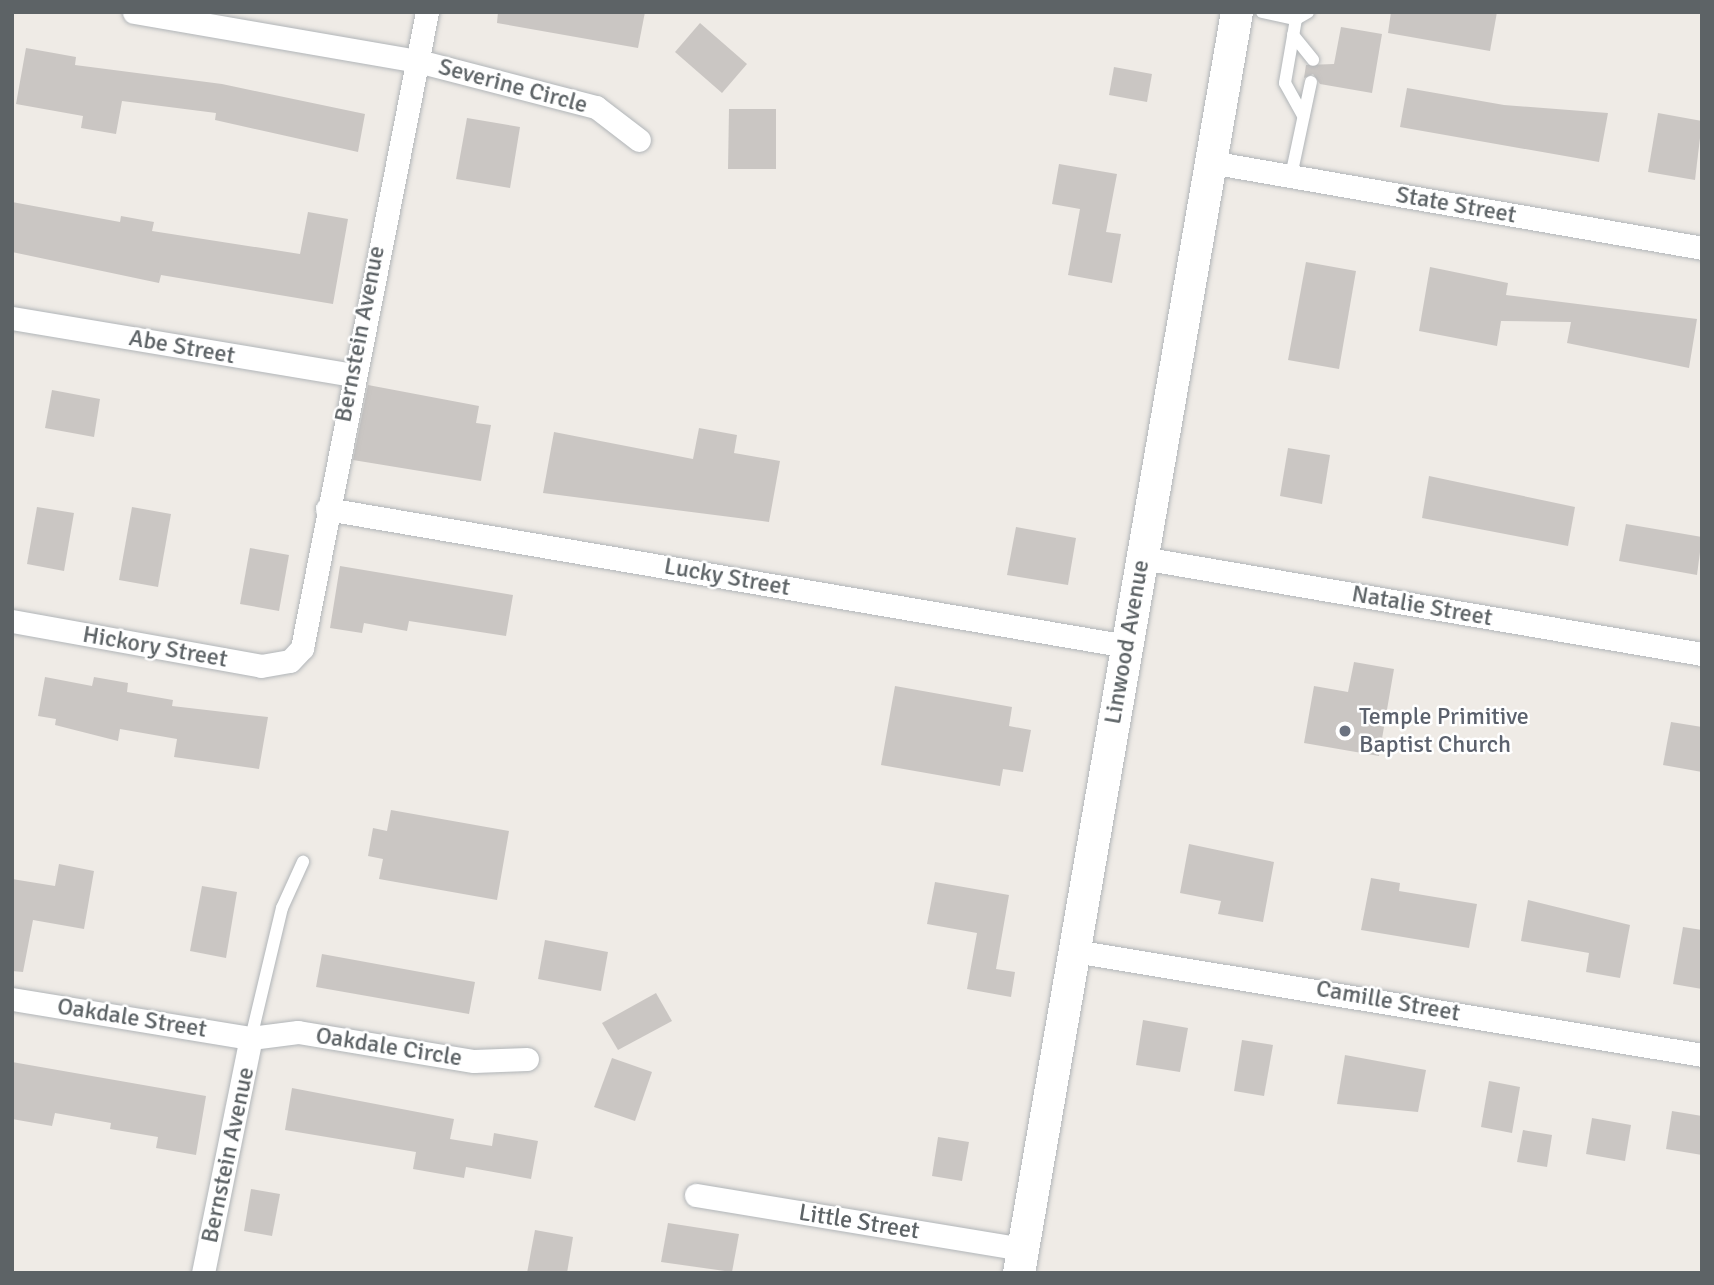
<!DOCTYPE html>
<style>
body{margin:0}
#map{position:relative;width:1714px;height:1285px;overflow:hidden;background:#efebe6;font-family:Signika,sans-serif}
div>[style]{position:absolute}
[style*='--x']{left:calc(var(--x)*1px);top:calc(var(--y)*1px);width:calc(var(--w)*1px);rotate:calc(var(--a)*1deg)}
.building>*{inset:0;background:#cac6c3}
.roads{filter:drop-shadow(0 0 2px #b1b5b8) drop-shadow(0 0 2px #b1b5b8)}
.service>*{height:12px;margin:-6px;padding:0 6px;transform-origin:6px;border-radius:6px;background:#fff}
.minor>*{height:23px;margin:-11.5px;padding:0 11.5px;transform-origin:11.5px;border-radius:11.5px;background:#fff}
.secondary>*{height:32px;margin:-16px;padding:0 16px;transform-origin:16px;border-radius:16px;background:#fff}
.dots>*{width:19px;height:19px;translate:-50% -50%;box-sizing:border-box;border:4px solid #fff;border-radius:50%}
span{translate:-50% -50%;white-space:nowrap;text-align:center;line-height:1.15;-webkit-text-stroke:5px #fff;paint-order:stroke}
.street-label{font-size:24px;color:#5d6366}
.worship-label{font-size:24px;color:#5b616d}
.left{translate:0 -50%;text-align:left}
.frame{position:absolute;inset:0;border:14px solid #5d6366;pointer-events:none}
</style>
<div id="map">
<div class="building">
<div style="clip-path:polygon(498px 12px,645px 12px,638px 48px,497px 23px)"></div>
<div style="clip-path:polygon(1391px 12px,1497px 12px,1490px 51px,1388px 33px)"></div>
<div style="clip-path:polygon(700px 23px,747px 64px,722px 93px,675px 52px)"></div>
<div style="clip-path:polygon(1341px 27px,1382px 34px,1372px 93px,1320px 84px,1313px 74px,1304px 78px,1306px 65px,1334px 64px)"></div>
<div style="clip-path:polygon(26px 48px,76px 57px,75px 65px,222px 84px,365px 114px,358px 152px,215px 120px,216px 113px,122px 101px,116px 134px,81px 128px,83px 116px,16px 104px)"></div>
<div style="clip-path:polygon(1114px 67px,1152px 74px,1147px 102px,1109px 95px)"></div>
<div style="clip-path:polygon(1407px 88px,1504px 105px,1608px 113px,1599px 162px,1400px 127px)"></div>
<div style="clip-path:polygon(729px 109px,776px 109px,776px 169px,728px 169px)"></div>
<div style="clip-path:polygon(1658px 113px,1702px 121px,1695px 180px,1648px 172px)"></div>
<div style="clip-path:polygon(467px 118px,520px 127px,510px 188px,456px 179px)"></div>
<div style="clip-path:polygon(1059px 164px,1117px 174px,1106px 232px,1121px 234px,1112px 283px,1068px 275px,1080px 209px,1052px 204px)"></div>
<div style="clip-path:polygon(12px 202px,120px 222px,121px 216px,154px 222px,152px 231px,300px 254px,308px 212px,348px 219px,333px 304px,161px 275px,159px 283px,12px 252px)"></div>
<div style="clip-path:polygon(1306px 262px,1356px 271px,1339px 369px,1288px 360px)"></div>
<div style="clip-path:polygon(1430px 267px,1508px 283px,1506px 295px,1697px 319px,1689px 368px,1567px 343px,1571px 322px,1501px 321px,1497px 346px,1419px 331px)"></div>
<div style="clip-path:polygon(368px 385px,479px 406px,476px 423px,491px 425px,481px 481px,353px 460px)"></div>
<div style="clip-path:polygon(52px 390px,100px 399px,94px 437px,45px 428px)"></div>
<div style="clip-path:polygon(699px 428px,737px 435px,734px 453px,780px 461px,769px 522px,543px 493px,554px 432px,693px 459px)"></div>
<div style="clip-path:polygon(1288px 448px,1330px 455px,1322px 504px,1280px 496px)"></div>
<div style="clip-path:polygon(1429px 476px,1575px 507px,1568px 546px,1422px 518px)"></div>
<div style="clip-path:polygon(37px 507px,74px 513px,64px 571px,27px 564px)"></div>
<div style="clip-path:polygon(132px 507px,171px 514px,158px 587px,119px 580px)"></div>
<div style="clip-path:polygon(1626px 524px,1702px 537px,1697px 575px,1619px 561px)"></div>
<div style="clip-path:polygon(1016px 527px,1076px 538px,1068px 585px,1007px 575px)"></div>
<div style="clip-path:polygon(250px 548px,289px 555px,279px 611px,240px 604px)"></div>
<div style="clip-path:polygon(340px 566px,513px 595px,506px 636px,409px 621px,407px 631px,364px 623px,362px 633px,330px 628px)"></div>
<div style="clip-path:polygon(1354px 662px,1394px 669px,1379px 756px,1304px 743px,1314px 686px,1348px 692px)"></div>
<div style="clip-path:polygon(45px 677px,92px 686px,94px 677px,128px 683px,127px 692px,173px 700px,172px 706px,268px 717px,259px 769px,174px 757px,177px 739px,120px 729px,118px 741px,55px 725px,56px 719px,38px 716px)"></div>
<div style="clip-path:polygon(895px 686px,1012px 707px,1009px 726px,1031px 730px,1023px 772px,1003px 769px,1000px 786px,881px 765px)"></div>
<div style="clip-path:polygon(1671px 722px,1702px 727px,1702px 772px,1663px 765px)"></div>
<div style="clip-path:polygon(391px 810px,509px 831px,497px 900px,379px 879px,383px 859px,368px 856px,373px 828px,387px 831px)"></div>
<div style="clip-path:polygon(1189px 844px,1274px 862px,1263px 922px,1218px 914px,1221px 901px,1180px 893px)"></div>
<div style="clip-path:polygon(59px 864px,94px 871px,84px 929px,33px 920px,23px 972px,12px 971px,12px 879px,55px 886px)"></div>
<div style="clip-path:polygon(1371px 878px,1400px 883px,1399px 891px,1477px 904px,1469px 948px,1361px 930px)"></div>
<div style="clip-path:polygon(935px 882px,1009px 895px,996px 969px,1015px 972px,1011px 997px,967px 989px,977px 933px,927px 924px)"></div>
<div style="clip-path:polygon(202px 886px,237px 892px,226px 958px,190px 951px)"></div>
<div style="clip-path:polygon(1528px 900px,1630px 925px,1620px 978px,1586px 972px,1589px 953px,1521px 941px)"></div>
<div style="clip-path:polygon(1683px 927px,1702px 930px,1702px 989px,1673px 984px)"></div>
<div style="clip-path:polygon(545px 940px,608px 952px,601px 991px,538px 979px)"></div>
<div style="clip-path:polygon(322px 954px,475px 982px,469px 1014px,316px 987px)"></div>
<div style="clip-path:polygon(656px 993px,672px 1021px,618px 1050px,602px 1023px)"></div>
<div style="clip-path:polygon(1143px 1020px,1188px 1028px,1180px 1072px,1136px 1065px)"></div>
<div style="clip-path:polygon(1242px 1040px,1273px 1045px,1264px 1096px,1234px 1091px)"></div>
<div style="clip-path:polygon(1345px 1055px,1426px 1070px,1418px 1112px,1337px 1104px)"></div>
<div style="clip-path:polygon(612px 1058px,652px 1072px,635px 1121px,594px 1107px)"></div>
<div style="clip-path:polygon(12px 1062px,206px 1096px,196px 1155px,156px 1148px,158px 1137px,110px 1129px,111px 1123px,55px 1113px,52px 1126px,12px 1119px)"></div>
<div style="clip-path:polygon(1489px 1081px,1520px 1087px,1512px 1133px,1481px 1127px)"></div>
<div style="clip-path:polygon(292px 1088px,454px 1119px,450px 1139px,492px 1146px,494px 1133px,538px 1141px,531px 1179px,466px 1167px,464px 1178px,413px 1169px,416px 1152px,285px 1130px)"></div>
<div style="clip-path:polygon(1672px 1111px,1702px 1116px,1702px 1155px,1666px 1149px)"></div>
<div style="clip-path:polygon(1592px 1118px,1631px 1125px,1625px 1161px,1586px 1154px)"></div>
<div style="clip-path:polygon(1523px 1130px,1552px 1135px,1547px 1167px,1517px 1162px)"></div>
<div style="clip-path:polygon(938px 1137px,969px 1142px,962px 1181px,932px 1176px)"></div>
<div style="clip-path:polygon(251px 1189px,280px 1194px,272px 1236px,244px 1231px)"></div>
<div style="clip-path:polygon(668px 1223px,739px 1234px,732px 1272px,661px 1262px)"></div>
<div style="clip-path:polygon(535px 1230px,573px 1237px,567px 1273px,527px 1273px)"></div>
</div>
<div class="roads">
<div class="service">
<div style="--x:1262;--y:12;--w:35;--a:12"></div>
<div style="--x:1296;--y:19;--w:14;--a:-30"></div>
<div style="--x:1296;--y:19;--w:65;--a:99.8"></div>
<div style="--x:1285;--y:83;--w:38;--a:61"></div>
<div style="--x:1293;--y:35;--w:32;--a:51"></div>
<div style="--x:1291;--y:176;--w:96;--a:-78"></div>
<div style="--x:251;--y:1038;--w:134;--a:-76.6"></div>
<div style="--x:282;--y:908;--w:51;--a:-65.5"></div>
</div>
<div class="minor">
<div style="--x:134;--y:12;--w:288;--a:9.8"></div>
<div style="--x:418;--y:61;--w:184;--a:14.5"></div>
<div style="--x:596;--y:107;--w:54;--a:37.5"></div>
<div style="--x:1210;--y:162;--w:499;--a:9.9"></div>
<div style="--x:12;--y:318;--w:344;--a:9.5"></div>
<div style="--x:327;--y:509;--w:812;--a:9.72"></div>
<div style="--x:1142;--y:558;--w:568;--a:9.73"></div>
<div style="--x:12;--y:621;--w:253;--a:10.2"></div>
<div style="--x:261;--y:666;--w:29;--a:-10"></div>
<div style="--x:290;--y:661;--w:18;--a:-47"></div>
<div style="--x:302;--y:648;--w:648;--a:-78.88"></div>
<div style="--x:1074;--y:951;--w:637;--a:9.4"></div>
<div style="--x:12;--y:999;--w:242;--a:9.3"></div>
<div style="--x:251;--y:1038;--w:47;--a:-7.3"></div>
<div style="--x:298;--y:1032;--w:178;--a:9.4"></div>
<div style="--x:474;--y:1061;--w:53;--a:-2.2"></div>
<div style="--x:696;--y:1195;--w:331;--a:9.4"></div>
<div style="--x:203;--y:1273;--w:240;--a:-78.5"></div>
</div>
<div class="secondary">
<div style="--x:1019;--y:1273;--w:1280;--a:-80.19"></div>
</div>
</div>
<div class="dots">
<div style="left:1345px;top:731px;background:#6b7280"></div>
</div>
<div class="street-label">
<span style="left:513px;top:86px;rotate:15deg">Severine Circle</span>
<span style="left:1456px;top:205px;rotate:10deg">State Street</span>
<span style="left:360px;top:334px;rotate:-79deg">Bernstein Avenue</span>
<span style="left:182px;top:347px;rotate:10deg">Abe Street</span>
<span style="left:727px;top:577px;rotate:10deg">Lucky Street</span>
<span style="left:1422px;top:606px;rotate:10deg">Natalie Street</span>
<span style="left:1127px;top:642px;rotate:-80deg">Linwood Avenue</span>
<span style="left:155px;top:647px;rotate:10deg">Hickory Street</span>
<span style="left:1388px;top:1001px;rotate:10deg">Camille Street</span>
<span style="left:132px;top:1018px;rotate:9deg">Oakdale Street</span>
<span style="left:389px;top:1047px;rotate:9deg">Oakdale Circle</span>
<span style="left:228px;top:1155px;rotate:-78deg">Bernstein Avenue</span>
<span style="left:859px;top:1222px;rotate:9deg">Little Street</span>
</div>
<div class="worship-label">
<span class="left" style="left:1359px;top:731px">Temple Primitive<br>Baptist Church</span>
</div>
<div class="frame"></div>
</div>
